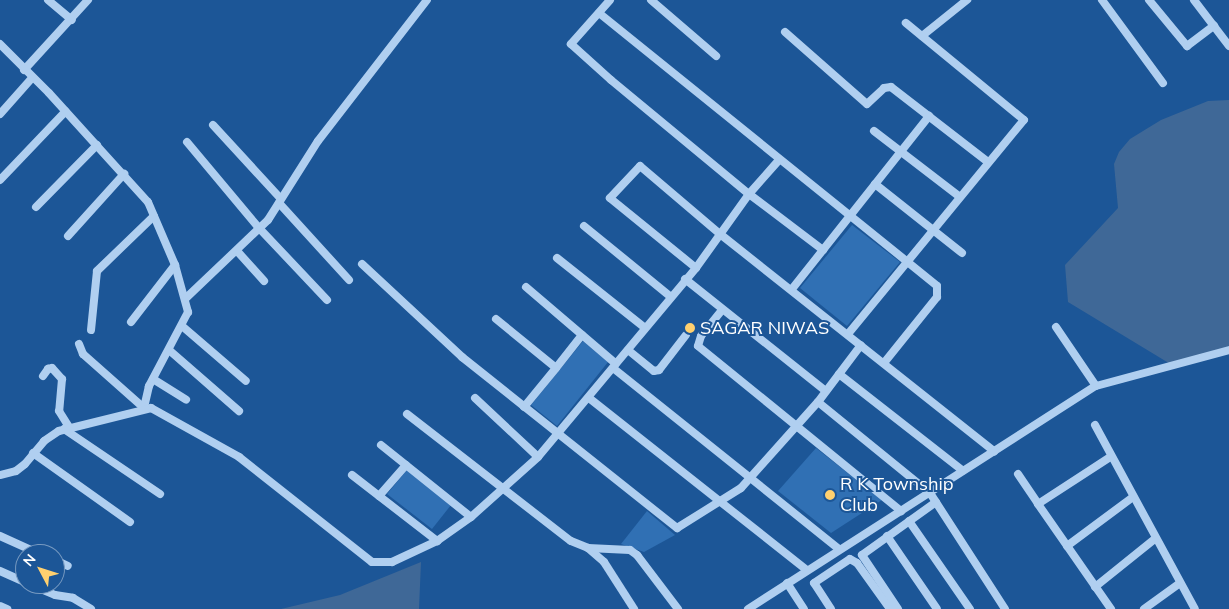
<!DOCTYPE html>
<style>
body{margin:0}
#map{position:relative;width:1229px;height:609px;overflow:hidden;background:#1c5697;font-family:Mulish,sans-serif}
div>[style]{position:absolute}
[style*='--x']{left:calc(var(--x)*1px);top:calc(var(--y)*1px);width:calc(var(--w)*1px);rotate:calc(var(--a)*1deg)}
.green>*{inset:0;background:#3070b4}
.water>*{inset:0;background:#3f6897}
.minor>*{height:8px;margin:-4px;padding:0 4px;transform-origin:4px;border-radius:4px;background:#b0cff0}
.dots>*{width:14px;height:14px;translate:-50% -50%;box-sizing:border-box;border:2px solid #1c5697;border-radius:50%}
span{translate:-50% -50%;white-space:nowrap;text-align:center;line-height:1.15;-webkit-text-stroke:4px #1c5697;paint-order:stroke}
.poi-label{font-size:18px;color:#fff}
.left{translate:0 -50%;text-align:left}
.north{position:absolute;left:15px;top:544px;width:50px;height:50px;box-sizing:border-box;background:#1c5697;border:1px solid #779ac1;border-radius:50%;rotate:310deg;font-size:14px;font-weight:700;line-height:20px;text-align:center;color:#fff}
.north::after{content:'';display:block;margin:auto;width:18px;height:22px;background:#ffd06f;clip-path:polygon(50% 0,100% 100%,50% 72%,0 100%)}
</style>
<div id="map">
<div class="green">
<div style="clip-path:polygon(852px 225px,900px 262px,847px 326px,800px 288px)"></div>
<div style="clip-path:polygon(583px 341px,608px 362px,557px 426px,531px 405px)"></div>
<div style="clip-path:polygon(816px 448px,882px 500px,831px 533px,778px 491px)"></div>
<div style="clip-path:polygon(407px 470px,451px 505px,432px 529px,387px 494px)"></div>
<div style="clip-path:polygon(647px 511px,675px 535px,644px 552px,621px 544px)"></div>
</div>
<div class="water">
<div style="clip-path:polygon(1229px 100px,1229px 351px,1172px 365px,1068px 302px,1065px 265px,1118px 208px,1114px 164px,1119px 152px,1130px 139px,1161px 120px,1208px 101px)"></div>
<div style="clip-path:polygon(421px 562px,419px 609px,281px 609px,340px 595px)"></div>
</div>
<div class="minor">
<div style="--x:48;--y:0;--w:31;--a:40"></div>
<div style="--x:610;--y:0;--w:59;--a:131.6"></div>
<div style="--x:571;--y:44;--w:54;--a:42"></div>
<div style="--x:611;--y:80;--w:179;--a:39.6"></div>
<div style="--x:749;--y:194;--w:93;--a:37.1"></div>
<div style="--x:651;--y:0;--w:86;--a:40.7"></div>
<div style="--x:1102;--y:0;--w:103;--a:53.7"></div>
<div style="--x:1149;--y:0;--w:60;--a:50.4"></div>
<div style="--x:1187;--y:46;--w:34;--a:-37"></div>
<div style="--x:1194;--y:0;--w:58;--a:52.7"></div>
<div style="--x:599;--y:13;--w:434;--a:38.9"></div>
<div style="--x:937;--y:286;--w:11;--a:90"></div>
<div style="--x:937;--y:297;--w:85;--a:128.8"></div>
<div style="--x:785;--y:32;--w:109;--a:41.3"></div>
<div style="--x:867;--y:104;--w:23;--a:-43"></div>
<div style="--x:884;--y:88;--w:7;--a:-8"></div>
<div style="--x:891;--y:87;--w:123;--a:37.7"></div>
<div style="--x:922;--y:36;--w:58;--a:-38.7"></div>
<div style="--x:0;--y:44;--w:69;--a:45"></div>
<div style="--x:49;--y:93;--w:147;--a:47.8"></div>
<div style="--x:148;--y:202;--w:69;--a:66.8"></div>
<div style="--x:175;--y:265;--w:49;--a:74.5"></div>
<div style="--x:188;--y:312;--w:84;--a:117.8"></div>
<div style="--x:149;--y:386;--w:23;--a:103"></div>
<div style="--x:24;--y:70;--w:95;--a:-47.6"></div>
<div style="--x:0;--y:114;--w:48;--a:-48.4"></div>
<div style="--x:213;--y:125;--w:100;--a:47.4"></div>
<div style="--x:874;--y:131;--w:108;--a:37.5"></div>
<div style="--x:187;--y:142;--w:112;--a:50.1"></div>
<div style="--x:259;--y:228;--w:99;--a:46.6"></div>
<div style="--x:0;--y:180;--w:95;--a:-46.3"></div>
<div style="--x:875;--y:184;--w:111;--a:38.4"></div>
<div style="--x:279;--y:203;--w:104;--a:47.7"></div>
<div style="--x:36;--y:207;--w:87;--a:-45.5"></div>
<div style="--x:584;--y:226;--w:112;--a:39.2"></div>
<div style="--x:68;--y:236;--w:84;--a:-47.9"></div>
<div style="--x:238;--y:252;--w:39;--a:48"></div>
<div style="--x:557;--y:258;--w:112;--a:38.5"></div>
<div style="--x:362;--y:264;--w:137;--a:42.9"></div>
<div style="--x:462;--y:357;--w:275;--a:38.5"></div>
<div style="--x:677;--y:528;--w:75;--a:-32"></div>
<div style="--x:741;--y:488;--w:115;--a:-48.2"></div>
<div style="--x:818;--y:402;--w:71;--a:-53"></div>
<div style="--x:696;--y:268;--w:111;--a:-140.9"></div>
<div style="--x:610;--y:198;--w:44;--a:-46.8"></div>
<div style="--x:640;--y:166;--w:105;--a:40.4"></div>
<div style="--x:720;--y:234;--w:350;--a:38.4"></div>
<div style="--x:685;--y:279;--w:180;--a:38.5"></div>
<div style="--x:526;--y:287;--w:118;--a:40.5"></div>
<div style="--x:792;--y:289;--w:221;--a:-51.6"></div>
<div style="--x:186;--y:298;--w:113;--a:-43.6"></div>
<div style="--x:268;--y:220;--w:93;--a:-57.7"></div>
<div style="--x:318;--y:141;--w:178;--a:-52.3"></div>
<div style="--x:722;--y:310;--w:33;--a:129"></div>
<div style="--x:701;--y:336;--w:10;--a:107"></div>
<div style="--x:698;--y:346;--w:262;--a:39.1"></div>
<div style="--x:496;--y:319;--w:77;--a:39.2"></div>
<div style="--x:556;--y:368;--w:42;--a:-51.8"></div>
<div style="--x:131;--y:322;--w:72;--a:-52.3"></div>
<div style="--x:182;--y:326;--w:84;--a:40.7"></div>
<div style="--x:1056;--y:327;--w:71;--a:55.9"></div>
<div style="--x:91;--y:330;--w:59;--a:-84.2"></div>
<div style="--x:97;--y:271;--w:79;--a:-44"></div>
<div style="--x:848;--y:334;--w:277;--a:-50.6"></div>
<div style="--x:1024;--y:120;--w:153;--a:-140.6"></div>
<div style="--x:79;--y:344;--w:11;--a:68"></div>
<div style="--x:83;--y:354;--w:81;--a:41.5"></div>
<div style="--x:169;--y:350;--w:93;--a:41.1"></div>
<div style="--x:628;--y:350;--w:33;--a:39"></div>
<div style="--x:654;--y:371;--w:5;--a:-11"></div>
<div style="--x:659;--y:370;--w:44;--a:-52.4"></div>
<div style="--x:613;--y:368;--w:290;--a:38.7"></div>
<div style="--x:839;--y:374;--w:157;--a:38"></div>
<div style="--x:43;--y:376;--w:9;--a:-54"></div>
<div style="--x:48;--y:369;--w:4;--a:-14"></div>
<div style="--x:52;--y:368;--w:15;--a:48"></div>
<div style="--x:62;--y:379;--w:32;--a:95"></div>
<div style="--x:59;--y:411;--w:19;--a:58"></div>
<div style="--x:153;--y:379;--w:39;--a:32"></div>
<div style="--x:475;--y:398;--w:86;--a:43.1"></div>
<div style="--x:589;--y:398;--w:278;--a:38.3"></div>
<div style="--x:818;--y:402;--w:144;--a:39.1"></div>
<div style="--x:930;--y:493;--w:138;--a:57.1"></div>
<div style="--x:524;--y:407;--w:50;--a:-50.6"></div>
<div style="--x:407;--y:414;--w:207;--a:37.8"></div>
<div style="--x:571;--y:541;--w:18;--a:22"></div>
<div style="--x:588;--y:548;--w:21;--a:41"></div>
<div style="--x:604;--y:562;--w:56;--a:57.4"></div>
<div style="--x:1095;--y:425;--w:209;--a:61.5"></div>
<div style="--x:64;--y:429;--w:116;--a:34.1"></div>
<div style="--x:381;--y:445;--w:115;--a:38.7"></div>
<div style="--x:33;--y:453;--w:119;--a:35.4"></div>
<div style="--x:1018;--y:474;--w:36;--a:56"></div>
<div style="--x:1038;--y:504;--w:86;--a:-33.1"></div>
<div style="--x:0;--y:475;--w:16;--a:-14"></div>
<div style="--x:16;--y:471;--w:11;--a:-38"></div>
<div style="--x:25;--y:464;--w:30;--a:-50"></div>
<div style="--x:44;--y:441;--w:18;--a:-34"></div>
<div style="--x:59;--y:431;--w:95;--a:-14"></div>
<div style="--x:151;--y:408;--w:101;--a:29.1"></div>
<div style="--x:239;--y:457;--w:169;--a:38.3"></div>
<div style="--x:372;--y:562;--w:20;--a:0"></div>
<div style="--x:392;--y:562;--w:50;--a:-25"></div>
<div style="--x:437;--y:541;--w:42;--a:-35.2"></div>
<div style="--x:471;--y:517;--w:90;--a:-41.8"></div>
<div style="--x:538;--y:457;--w:246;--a:-50.1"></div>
<div style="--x:696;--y:268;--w:91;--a:-54.4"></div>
<div style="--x:749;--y:194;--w:45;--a:-48.6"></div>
<div style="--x:352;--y:475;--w:108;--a:37.8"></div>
<div style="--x:379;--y:496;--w:41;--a:-48.9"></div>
<div style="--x:1038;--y:504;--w:128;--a:55.2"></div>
<div style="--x:909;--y:521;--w:107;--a:55.3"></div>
<div style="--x:0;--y:536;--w:44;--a:24.2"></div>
<div style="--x:887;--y:536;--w:88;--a:55.6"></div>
<div style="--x:1067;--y:546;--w:82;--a:-36.6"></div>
<div style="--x:588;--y:548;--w:42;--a:2.7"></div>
<div style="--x:630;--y:550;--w:9;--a:36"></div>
<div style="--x:637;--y:555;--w:68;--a:52.8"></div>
<div style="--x:55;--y:560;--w:14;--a:25"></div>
<div style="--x:0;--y:571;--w:27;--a:24"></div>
<div style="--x:787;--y:583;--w:31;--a:57"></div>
<div style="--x:29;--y:584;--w:28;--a:23"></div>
<div style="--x:55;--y:595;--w:18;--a:9"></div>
<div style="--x:73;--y:598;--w:21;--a:31"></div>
<div style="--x:1095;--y:587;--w:78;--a:-38.8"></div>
<div style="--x:0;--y:606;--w:8;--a:23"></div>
<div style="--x:748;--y:609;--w:413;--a:-32.7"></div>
<div style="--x:1096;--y:386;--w:138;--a:-15.1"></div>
<div style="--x:831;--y:609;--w:31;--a:-123"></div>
<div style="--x:814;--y:583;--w:43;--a:-33.7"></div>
<div style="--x:850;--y:559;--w:8;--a:30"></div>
<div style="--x:857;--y:563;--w:57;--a:54.3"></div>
<div style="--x:898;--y:609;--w:65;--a:-123.7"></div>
<div style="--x:862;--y:555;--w:91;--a:-35.6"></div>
<div style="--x:1144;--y:609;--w:44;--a:-35.8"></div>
</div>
<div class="dots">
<div style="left:690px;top:328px;background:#ffd06f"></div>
<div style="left:830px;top:495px;background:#ffd06f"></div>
</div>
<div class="poi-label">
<span class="left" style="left:700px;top:328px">SAGAR NIWAS</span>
<span class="left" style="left:840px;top:495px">R K Township<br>Club</span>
</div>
<div class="north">N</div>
</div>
